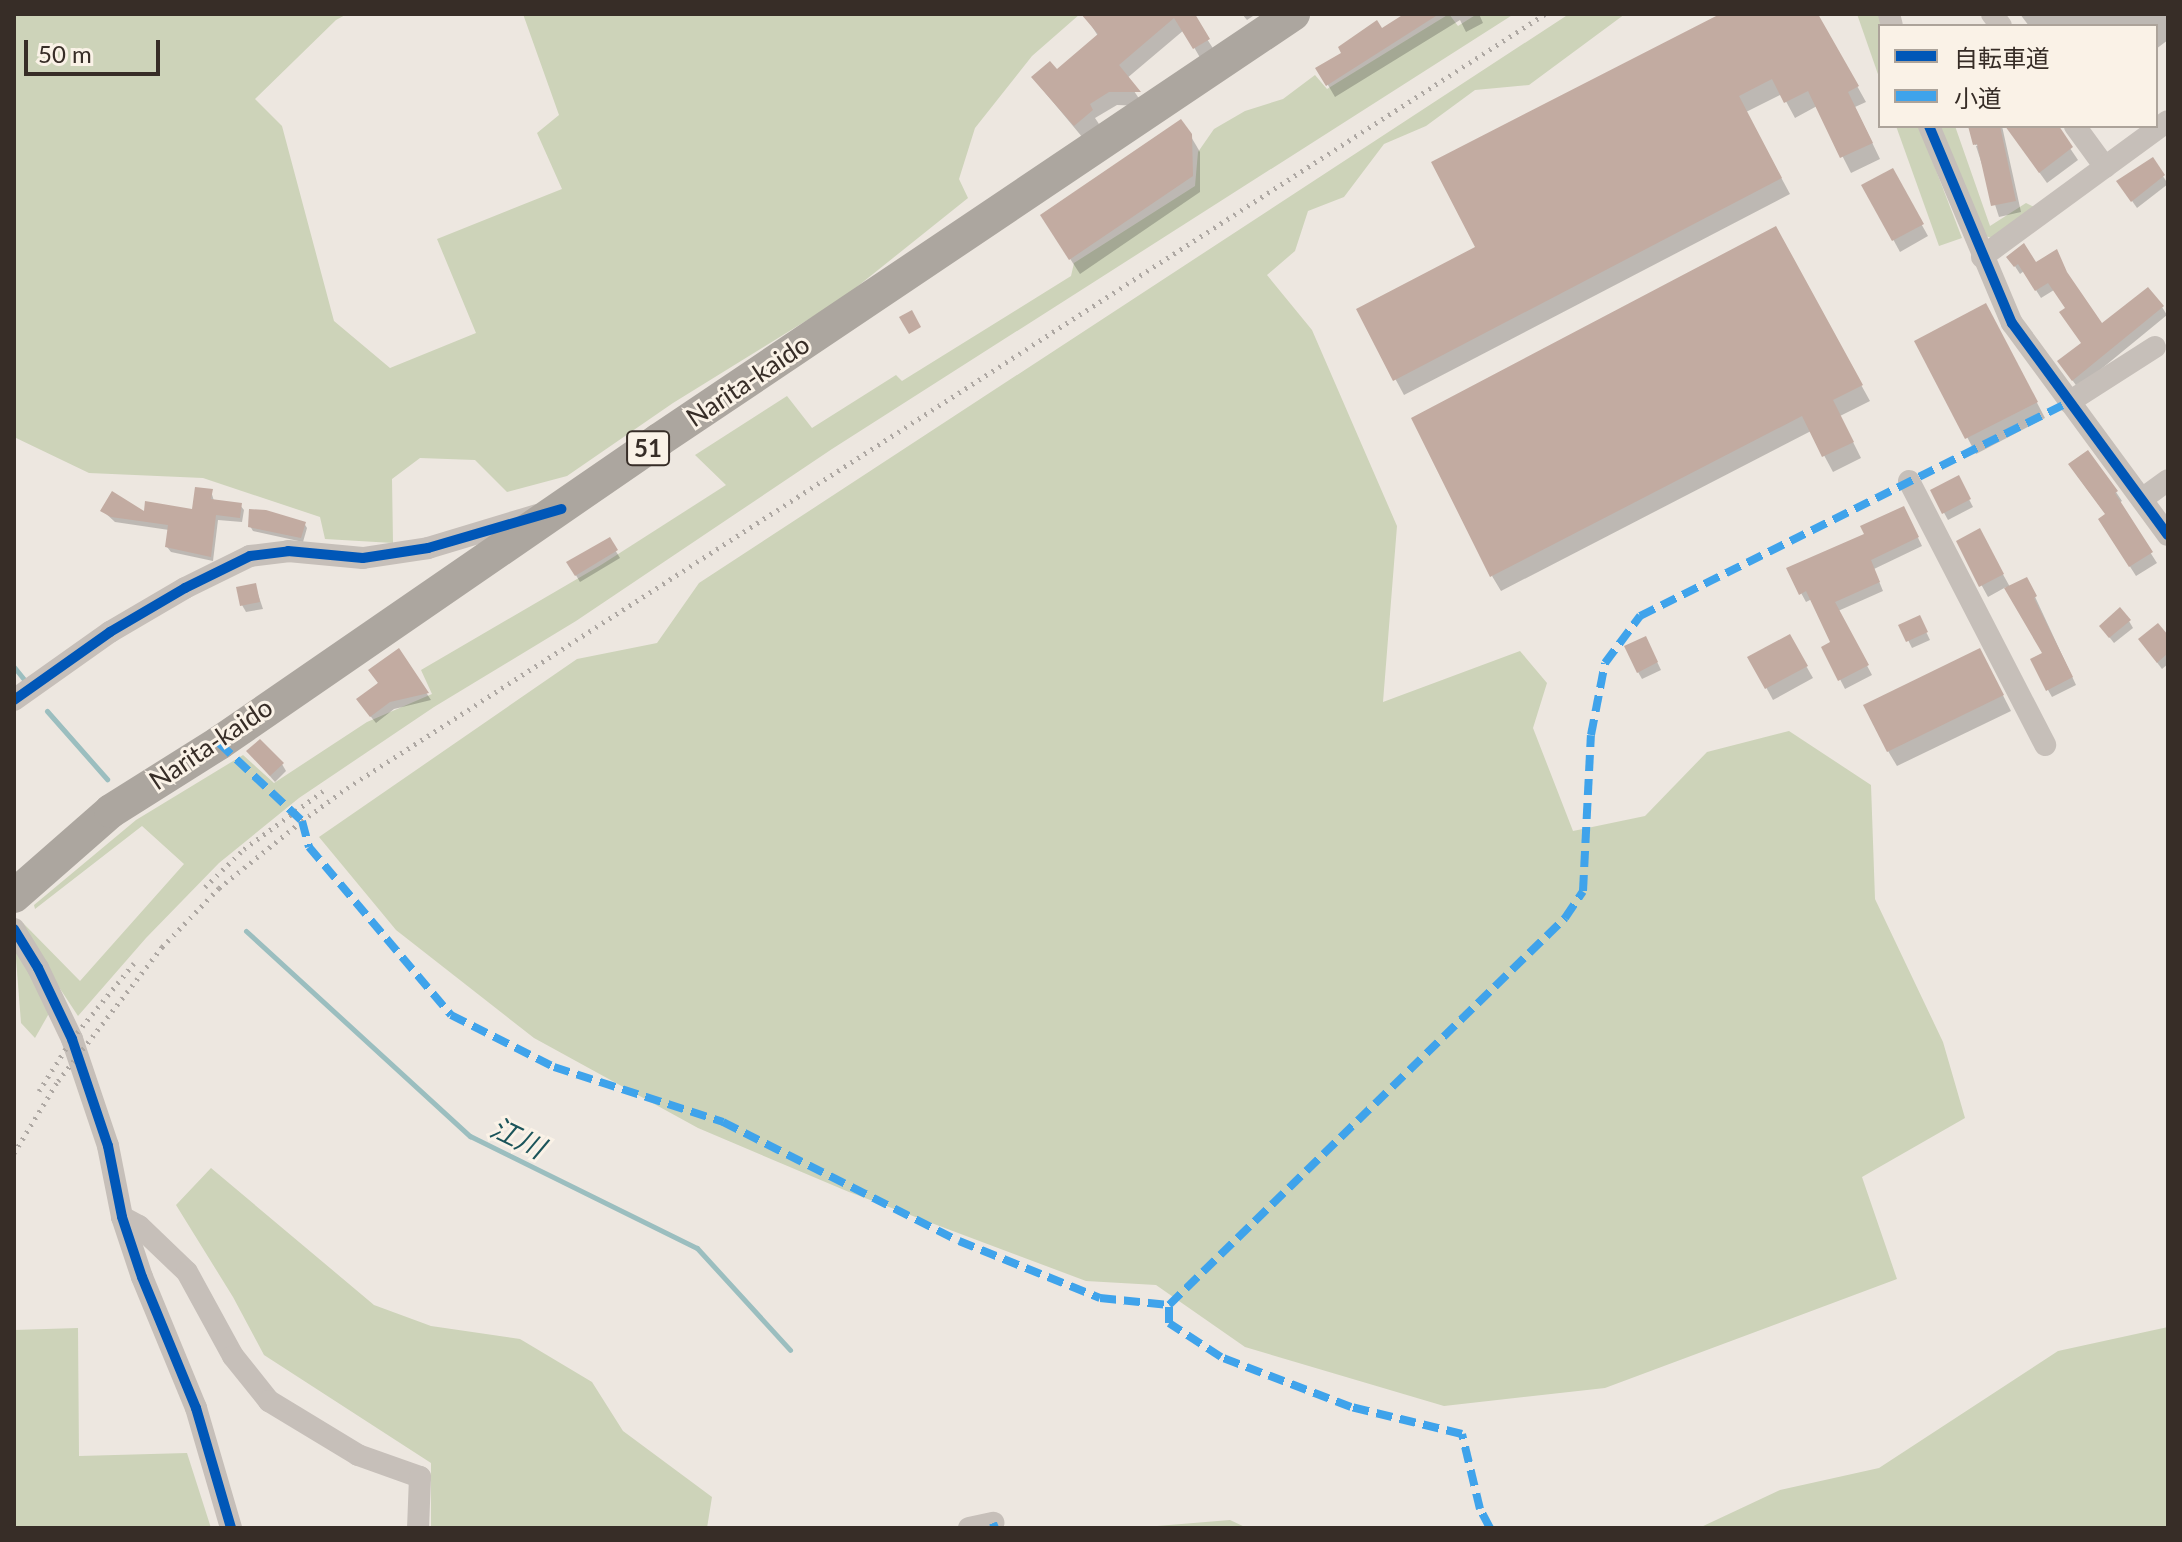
<!DOCTYPE html>
<meta charset="utf-8">
<style>
body{margin:0}
#map{position:relative;width:2182px;height:1542px;overflow:hidden;background:#ede7e0;font-family:Lato,"Noto Sans JP",sans-serif}
div>[style]{position:absolute}
[style*='--x']{left:calc(var(--x)*1px);top:calc(var(--y)*1px);width:calc(var(--w)*1px);rotate:calc(var(--a)*1deg)}
.green>*{inset:0;background:#cdd3b9}
.shadow>*{inset:0;background:#0003}
.stream>*{height:5px;margin:-2.5px;padding:0 2.5px;transform-origin:2.5px;border-radius:2.5px;background:#9bbebf}
.building>*{inset:0;background:#c2aba1}
.minor>*{height:22px;margin:-11px;padding:0 11px;transform-origin:11px;border-radius:11px;background:#c6bfb9}
.highway>*{height:34px;margin:-17px;padding:0 17px;transform-origin:17px;border-radius:17px;background:#aca69f}
.rail>*{height:5px;margin-top:-2.5px;transform-origin:0;background:repeating-linear-gradient(90deg,#aea8a3 0 2px,transparent 0 8px)}
.quiet>*{height:8px;margin-top:-4px;transform-origin:0;background:repeating-linear-gradient(90deg,#3fa3eb 0 16px,transparent 0 24px)}
.cycleway>*{height:10px;margin:-5px;padding:0 5px;transform-origin:5px;border-radius:5px;background:#0057b8}
span{translate:-50% -50%;white-space:nowrap;text-align:center;line-height:1.15;-webkit-text-stroke:6px #faf2e7;paint-order:stroke}
.shield-label span{padding:2px 6px;background:#faf2e7;border:2px solid;border-radius:6px;-webkit-text-stroke-width:0}
.shield-label{font-size:24px;color:#372d27;font-weight:700}
.street-label{font-size:26px;color:#372d27}
.water-label{font-size:28px;color:#1b545a;font-style:italic}
.frame{position:absolute;inset:0;border:16px solid #372d27;pointer-events:none}
.legend{position:absolute;left:1878px;top:24px;width:280px;height:104px;box-sizing:border-box;background:#faf2e7;border:2px solid #aca39a;margin:0;padding:10px 14px;list-style:none;font-size:24px;color:#372d27}
.legend li{display:flex;align-items:center;gap:16px;height:40px}
.legend b{width:40px;border:2px solid #aca39a}
.scale{position:absolute;left:24px;top:40px;width:136px;height:36px;box-sizing:border-box;border:4px solid #372d27;border-top:0;padding-left:10px;font-size:24px;line-height:28px;white-space:nowrap;color:#372d27;-webkit-text-stroke:6px #faf2e7;paint-order:stroke}
</style>
<div id="map">
<div class="green">
<div style="clip-path:polygon(14px 14px,347px 14px,336px 20px,255px 99px,282px 126px,334px 321px,390px 368px,476px 333px,437px 239px,562px 189px,537px 133px,559px 115px,523px 14px,1080px 14px,1032px 56px,975px 128px,959px 179px,968px 198px,843px 298px,673px 403px,567px 476px,507px 492px,475px 460px,420px 458px,392px 479px,393px 543px,325px 539px,320px 517px,203px 478px,89px 473px,14px 437px)"></div>
<div style="clip-path:polygon(1449px 14px,1458px 26px,1477px 14px,1514px 14px,832px 449px,576px 621px,434px 707px,299px 798px,219px 863px,146px 938px,78px 1016px,20px 928px,23px 923px,80px 981px,184px 864px,142px 826px,35px 909px,34px 905px,136px 820px,243px 755px,274px 783px,367px 722px,432px 694px,421px 670px,601px 565px,726px 485px,695px 455px,787px 396px,812px 428px,896px 375px,902px 381px,1071px 276px,1074px 263px,1195px 186px,1198px 152px,1214px 129px,1245px 111px,1283px 99px,1315px 75px,1327px 89px)"></div>
<div style="clip-path:polygon(1569px 14px,1625px 14px,1529px 85px,1475px 90px,1426px 126px,1384px 144px,1344px 197px,1308px 211px,1295px 251px,1267px 275px,1312px 330px,1397px 526px,1383px 702px,1520px 651px,1547px 683px,1533px 728px,1573px 831px,1645px 816px,1707px 752px,1789px 731px,1871px 785px,1875px 899px,1943px 1042px,1965px 1118px,1862px 1177px,1897px 1279px,1605px 1388px,1444px 1406px,1245px 1347px,1156px 1285px,1086px 1281px,849px 1192px,698px 1128px,534px 1038px,396px 930px,319px 837px,577px 659px,657px 643px,699px 583px)"></div>
<div style="clip-path:polygon(1857px 14px,1880px 14px,1880px 80px)"></div>
<div style="clip-path:polygon(1896px 126px,1919px 126px,1962px 238px,1939px 246px)"></div>
<div style="clip-path:polygon(1938px 126px,1955px 126px,1990px 226px,2026px 203px,2034px 207px,1992px 238px,1981px 235px)"></div>
<div style="clip-path:polygon(14px 933px,60px 994px,35px 1038px,21px 1023px)"></div>
<div style="clip-path:polygon(211px 1168px,374px 1305px,431px 1326px,520px 1339px,592px 1382px,623px 1431px,712px 1497px,707px 1528px,431px 1528px,431px 1463px,264px 1355px,233px 1297px,176px 1205px)"></div>
<div style="clip-path:polygon(2168px 1327px,2168px 1528px,1699px 1528px,1780px 1490px,1879px 1468px,2058px 1351px)"></div>
<div style="clip-path:polygon(78px 1328px,79px 1456px,187px 1453px,211px 1528px,14px 1528px,14px 1330px)"></div>
<div style="clip-path:polygon(1230px 1520px,1247px 1528px,1155px 1528px,1157px 1526px)"></div>
</div>
<div class="shadow">
<div style="clip-path:polygon(1090px 14px,1191px 14px,1216px 53px,1202px 61px,1184px 30px,1126px 79px,1144px 106px,1117px 105px,1095px 118px,1099px 124px,1083px 138px,1033px 78px,1056px 72px,1098px 36px,1086px 17px)"></div>
<div style="clip-path:polygon(1242px 14px,1256px 14px,1247px 20px)"></div>
<div style="clip-path:polygon(1407px 14px,1479px 14px,1483px 23px,1466px 32px,1460px 20px,1335px 97px,1318px 68px)"></div>
<div style="clip-path:polygon(1724px 14px,1817px 14px,1866px 102px,1855px 107px,1880px 159px,1851px 173px,1817px 106px,1795px 118px,1782px 94px,1746px 112px,1790px 194px,1404px 395px,1358px 310px,1478px 248px)"></div>
<div style="clip-path:polygon(2020px 14px,2168px 14px,2168px 40px,2156px 49px,2156px 26px,2029px 26px)"></div>
<div style="clip-path:polygon(1970px 126px,2002px 126px,2021px 212px,1999px 217px,1976px 146px,1987px 143px,1975px 145px)"></div>
<div style="clip-path:polygon(2006px 126px,2055px 126px,2078px 160px,2047px 183px)"></div>
<div style="clip-path:polygon(1190px 135px,1200px 152px,1200px 192px,1080px 274px,1052px 231px)"></div>
<div style="clip-path:polygon(2152px 159px,2168px 184px,2137px 208px,2123px 188px)"></div>
<div style="clip-path:polygon(1892px 171px,1928px 236px,1900px 252px,1864px 186px)"></div>
<div style="clip-path:polygon(1775px 229px,1870px 401px,1840px 416px,1861px 458px,1833px 472px,1811px 431px,1501px 591px,1492px 576px)"></div>
<div style="clip-path:polygon(2009px 257px,2069px 278px,2102px 326px,2162px 307px,2167px 315px,2078px 388px,2065px 370px,2083px 344px,2067px 309px,2054px 290px,2041px 298px,2024px 271px,2020px 274px)"></div>
<div style="clip-path:polygon(1994px 321px,2045px 418px,1976px 454px,1917px 342px)"></div>
<div style="clip-path:polygon(2076px 474px,2116px 492px,2122px 501px,2119px 503px,2157px 563px,2136px 576px,2106px 529px,2107px 516px)"></div>
<div style="clip-path:polygon(1958px 478px,1973px 507px,1948px 520px,1932px 491px)"></div>
<div style="clip-path:polygon(211px 491px,214px 501px,240px 505px,244px 510px,242px 522px,218px 520px,213px 561px,171px 552px,167px 547px,169px 530px,115px 522px,103px 511px,194px 511px)"></div>
<div style="clip-path:polygon(1908px 517px,1922px 546px,1874px 569px,1883px 591px,1838px 611px,1872px 675px,1845px 689px,1824px 648px,1832px 643px,1812px 599px,1806px 602px,1788px 569px)"></div>
<div style="clip-path:polygon(304px 523px,307px 528px,303px 542px,253px 531px,250px 526px)"></div>
<div style="clip-path:polygon(1979px 531px,2010px 587px,2030px 586px,2076px 685px,2052px 697px,2048px 690px,2045px 654px,2006px 587px,1988px 597px,1958px 542px)"></div>
<div style="clip-path:polygon(609px 540px,620px 558px,580px 582px,568px 562px)"></div>
<div style="clip-path:polygon(255px 585px,263px 609px,246px 612px,242px 605px)"></div>
<div style="clip-path:polygon(1919px 617px,1930px 640px,1912px 648px,1901px 626px)"></div>
<div style="clip-path:polygon(2129px 621px,2133px 628px,2114px 643px,2106px 633px)"></div>
<div style="clip-path:polygon(1789px 636px,1813px 678px,1773px 700px,1750px 658px)"></div>
<div style="clip-path:polygon(2168px 638px,2168px 664px,2162px 669px,2140px 640px)"></div>
<div style="clip-path:polygon(1649px 645px,1661px 670px,1642px 679px,1638px 672px)"></div>
<div style="clip-path:polygon(398px 650px,431px 700px,394px 709px,376px 723px,363px 707px)"></div>
<div style="clip-path:polygon(1988px 666px,2011px 711px,1897px 766px,1888px 751px)"></div>
<div style="clip-path:polygon(249px 752px,282px 764px,286px 771px,275px 782px)"></div>
</div>
<div class="stream">
<div style="--x:14;--y:667;--w:19;--a:51"></div>
<div style="--x:47;--y:711;--w:91;--a:48.6"></div>
<div style="--x:246;--y:931;--w:304;--a:42.5"></div>
<div style="--x:470;--y:1136;--w:253;--a:26.3"></div>
<div style="--x:697;--y:1248;--w:138;--a:47.6"></div>
</div>
<div class="building">
<div style="clip-path:polygon(1081px 14px,1195px 14px,1210px 39px,1193px 49px,1174px 18px,1119px 65px,1141px 92px,1109px 92px,1090px 104px,1093px 110px,1074px 126px,1031px 77px,1050px 61px,1057px 69px,1098px 34px)"></div>
<div style="clip-path:polygon(1404px 14px,1439px 14px,1326px 86px,1315px 68px,1341px 53px,1338px 47px,1377px 20px,1382px 28px)"></div>
<div style="clip-path:polygon(1720px 14px,1818px 14px,1859px 86px,1848px 92px,1873px 143px,1840px 158px,1808px 91px,1784px 103px,1772px 79px,1739px 96px,1782px 178px,1393px 381px,1356px 309px,1475px 247px,1431px 162px)"></div>
<div style="clip-path:polygon(1181px 119px,1192px 134px,1193px 176px,1069px 260px,1040px 215px)"></div>
<div style="clip-path:polygon(1968px 126px,2000px 126px,2016px 201px,1991px 206px,1977px 144px,1973px 145px)"></div>
<div style="clip-path:polygon(2005px 126px,2059px 126px,2073px 147px,2039px 173px)"></div>
<div style="clip-path:polygon(2153px 157px,2165px 175px,2131px 202px,2116px 181px)"></div>
<div style="clip-path:polygon(1893px 168px,1924px 224px,1892px 241px,1861px 185px)"></div>
<div style="clip-path:polygon(1776px 226px,1863px 385px,1833px 400px,1854px 442px,1822px 457px,1802px 416px,1490px 577px,1411px 418px)"></div>
<div style="clip-path:polygon(2024px 243px,2036px 262px,2057px 249px,2067px 272px,2102px 323px,2148px 287px,2164px 306px,2072px 381px,2057px 361px,2081px 343px,2059px 312px,2065px 308px,2048px 283px,2035px 291px,2018px 264px,2014px 267px,2006px 257px)"></div>
<div style="clip-path:polygon(1986px 303px,2038px 402px,1965px 439px,1914px 341px)"></div>
<div style="clip-path:polygon(912px 310px,921px 327px,909px 334px,899px 317px)"></div>
<div style="clip-path:polygon(2088px 450px,2118px 491px,2115px 493px,2153px 552px,2129px 567px,2098px 519px,2105px 514px,2068px 464px)"></div>
<div style="clip-path:polygon(1959px 475px,1971px 499px,1942px 514px,1930px 490px)"></div>
<div style="clip-path:polygon(195px 487px,213px 489px,211px 499px,242px 503px,240px 518px,216px 515px,211px 557px,165px 547px,168px 525px,111px 517px,100px 511px,112px 491px,144px 511px,145px 501px,192px 509px)"></div>
<div style="clip-path:polygon(1904px 506px,1919px 537px,1871px 560px,1880px 582px,1835px 602px,1869px 665px,1838px 681px,1821px 647px,1830px 642px,1806px 591px,1799px 595px,1786px 568px,1864px 534px,1860px 526px)"></div>
<div style="clip-path:polygon(249px 509px,266px 510px,306px 522px,301px 538px,248px 527px)"></div>
<div style="clip-path:polygon(1980px 528px,2004px 574px,1979px 587px,1956px 541px)"></div>
<div style="clip-path:polygon(610px 537px,618px 550px,575px 576px,566px 562px)"></div>
<div style="clip-path:polygon(2027px 577px,2037px 596px,2034px 598px,2073px 677px,2046px 691px,2030px 659px,2042px 653px,2004px 588px)"></div>
<div style="clip-path:polygon(256px 583px,260px 602px,240px 606px,236px 587px)"></div>
<div style="clip-path:polygon(2120px 607px,2131px 620px,2109px 638px,2099px 626px)"></div>
<div style="clip-path:polygon(1920px 615px,1928px 632px,1906px 642px,1898px 625px)"></div>
<div style="clip-path:polygon(2158px 623px,2168px 635px,2168px 653px,2157px 663px,2138px 639px)"></div>
<div style="clip-path:polygon(1790px 634px,1808px 666px,1765px 689px,1747px 657px)"></div>
<div style="clip-path:polygon(1646px 636px,1658px 662px,1637px 673px,1624px 646px)"></div>
<div style="clip-path:polygon(399px 648px,429px 693px,390px 702px,370px 717px,356px 699px,378px 683px,368px 670px)"></div>
<div style="clip-path:polygon(1980px 648px,2004px 695px,1887px 752px,1863px 705px)"></div>
<div style="clip-path:polygon(260px 739px,284px 763px,270px 776px,246px 751px)"></div>
</div>
<div class="minor">
<div style="--x:1889;--y:14;--w:12;--a:76"></div>
<div style="--x:1992;--y:14;--w:15;--a:53"></div>
<div style="--x:1929;--y:126;--w:214;--a:67.2"></div>
<div style="--x:2012;--y:323;--w:263;--a:53.7"></div>
<div style="--x:2075;--y:126;--w:51;--a:53.8"></div>
<div style="--x:1982;--y:257;--w:230;--a:-36.2"></div>
<div style="--x:2069;--y:402;--w:102;--a:-32.6"></div>
<div style="--x:1909;--y:481;--w:297;--a:62.7"></div>
<div style="--x:2142;--y:499;--w:32;--a:-36"></div>
<div style="--x:14;--y:700;--w:118;--a:-35.3"></div>
<div style="--x:110;--y:632;--w:87;--a:-30.4"></div>
<div style="--x:185;--y:588;--w:72;--a:-26.2"></div>
<div style="--x:250;--y:556;--w:38;--a:-7"></div>
<div style="--x:288;--y:551;--w:75;--a:5.3"></div>
<div style="--x:363;--y:558;--w:66;--a:-8.7"></div>
<div style="--x:428;--y:548;--w:114;--a:-16.8"></div>
<div style="--x:14;--y:929;--w:46;--a:58.4"></div>
<div style="--x:38;--y:968;--w:79;--a:64.4"></div>
<div style="--x:72;--y:1039;--w:113;--a:71.4"></div>
<div style="--x:108;--y:1146;--w:72;--a:78.8"></div>
<div style="--x:122;--y:1217;--w:63;--a:71.6"></div>
<div style="--x:142;--y:1277;--w:142;--a:67.6"></div>
<div style="--x:196;--y:1408;--w:125;--a:73.7"></div>
<div style="--x:122;--y:1217;--w:19;--a:28"></div>
<div style="--x:139;--y:1226;--w:66;--a:43.8"></div>
<div style="--x:187;--y:1272;--w:96;--a:61.3"></div>
<div style="--x:233;--y:1356;--w:58;--a:51.3"></div>
<div style="--x:269;--y:1401;--w:104;--a:31.2"></div>
<div style="--x:358;--y:1455;--w:66;--a:19.5"></div>
<div style="--x:420;--y:1477;--w:51;--a:92.2"></div>
<div style="--x:969;--y:1528;--w:25;--a:-12"></div>
</div>
<div class="highway">
<div style="--x:14;--y:896;--w:129;--a:-41.2"></div>
<div style="--x:111;--y:811;--w:128;--a:-32.2"></div>
<div style="--x:219;--y:743;--w:534;--a:-34.55"></div>
<div style="--x:659;--y:440;--w:764;--a:-33.9"></div>
</div>
<div class="rail">
<div style="--x:205;--y:887;--w:54;--a:-44.3"></div>
<div style="--x:244;--y:849;--w:98;--a:-36.3"></div>
<div style="--x:39;--y:1091;--w:62;--a:-57.6"></div>
<div style="--x:72;--y:1039;--w:98;--a:-50.8"></div>
<div style="--x:14;--y:1153;--w:84;--a:-58.6"></div>
<div style="--x:58;--y:1081;--w:170;--a:-52.2"></div>
<div style="--x:162;--y:947;--w:82;--a:-46"></div>
<div style="--x:219;--y:888;--w:107;--a:-38.9"></div>
<div style="--x:302;--y:821;--w:56;--a:-36.3"></div>
<div style="--x:347;--y:788;--w:1426;--a:-32.87"></div>
</div>
<div class="quiet">
<div style="--x:219;--y:743;--w:114;--a:43.2"></div>
<div style="--x:302;--y:821;--w:27;--a:75"></div>
<div style="--x:309;--y:847;--w:220;--a:49.8"></div>
<div style="--x:451;--y:1015;--w:115;--a:26.8"></div>
<div style="--x:554;--y:1067;--w:178;--a:18"></div>
<div style="--x:723;--y:1122;--w:264;--a:26.8"></div>
<div style="--x:959;--y:1241;--w:152;--a:22"></div>
<div style="--x:1100;--y:1298;--w:69;--a:5.8"></div>
<div style="--x:993;--y:1523;--w:5;--a:68"></div>
<div style="--x:1490;--y:1528;--w:21;--a:-118"></div>
<div style="--x:1480;--y:1509;--w:77;--a:-103.5"></div>
<div style="--x:1462;--y:1434;--w:114;--a:-166.3"></div>
<div style="--x:1351;--y:1407;--w:139;--a:-159"></div>
<div style="--x:1221;--y:1357;--w:62;--a:-146.8"></div>
<div style="--x:1169;--y:1323;--w:18;--a:-90"></div>
<div style="--x:1169;--y:1305;--w:554;--a:-44.34"></div>
<div style="--x:1565;--y:918;--w:32;--a:-56"></div>
<div style="--x:1583;--y:891;--w:156;--a:-87.1"></div>
<div style="--x:1591;--y:735;--w:73;--a:-79"></div>
<div style="--x:1605;--y:663;--w:59;--a:-53.3"></div>
<div style="--x:1640;--y:616;--w:479;--a:-26.5"></div>
</div>
<div class="cycleway">
<div style="--x:1929;--y:126;--w:214;--a:67.2"></div>
<div style="--x:2012;--y:323;--w:263;--a:53.7"></div>
<div style="--x:14;--y:700;--w:118;--a:-35.3"></div>
<div style="--x:110;--y:632;--w:87;--a:-30.4"></div>
<div style="--x:185;--y:588;--w:72;--a:-26.2"></div>
<div style="--x:250;--y:556;--w:38;--a:-7"></div>
<div style="--x:288;--y:551;--w:75;--a:5.3"></div>
<div style="--x:363;--y:558;--w:66;--a:-8.7"></div>
<div style="--x:428;--y:548;--w:139;--a:-16.3"></div>
<div style="--x:14;--y:929;--w:46;--a:58.4"></div>
<div style="--x:38;--y:968;--w:79;--a:64.4"></div>
<div style="--x:72;--y:1039;--w:113;--a:71.4"></div>
<div style="--x:108;--y:1146;--w:72;--a:78.8"></div>
<div style="--x:122;--y:1217;--w:63;--a:71.6"></div>
<div style="--x:142;--y:1277;--w:142;--a:67.6"></div>
<div style="--x:196;--y:1408;--w:125;--a:73.7"></div>
</div>
<div class="shield-label">
<span style="left:648px;top:448px">51</span>
</div>
<div class="street-label">
<span style="left:748px;top:381px;rotate:-34deg">Narita-kaido</span>
<span style="left:211px;top:744px;rotate:-34deg">Narita-kaido</span>
</div>
<div class="water-label">
<span style="left:518px;top:1137px;rotate:26deg">江川</span>
</div>
<div class="frame"></div>
<ul class="legend">
<li><b style="height:10px;background:#0057b8"></b>自転車道</li>
<li><b style="height:10px;background:#3fa3eb"></b>小道</li>
</ul>
<div class="scale">50 m</div>
</div>
